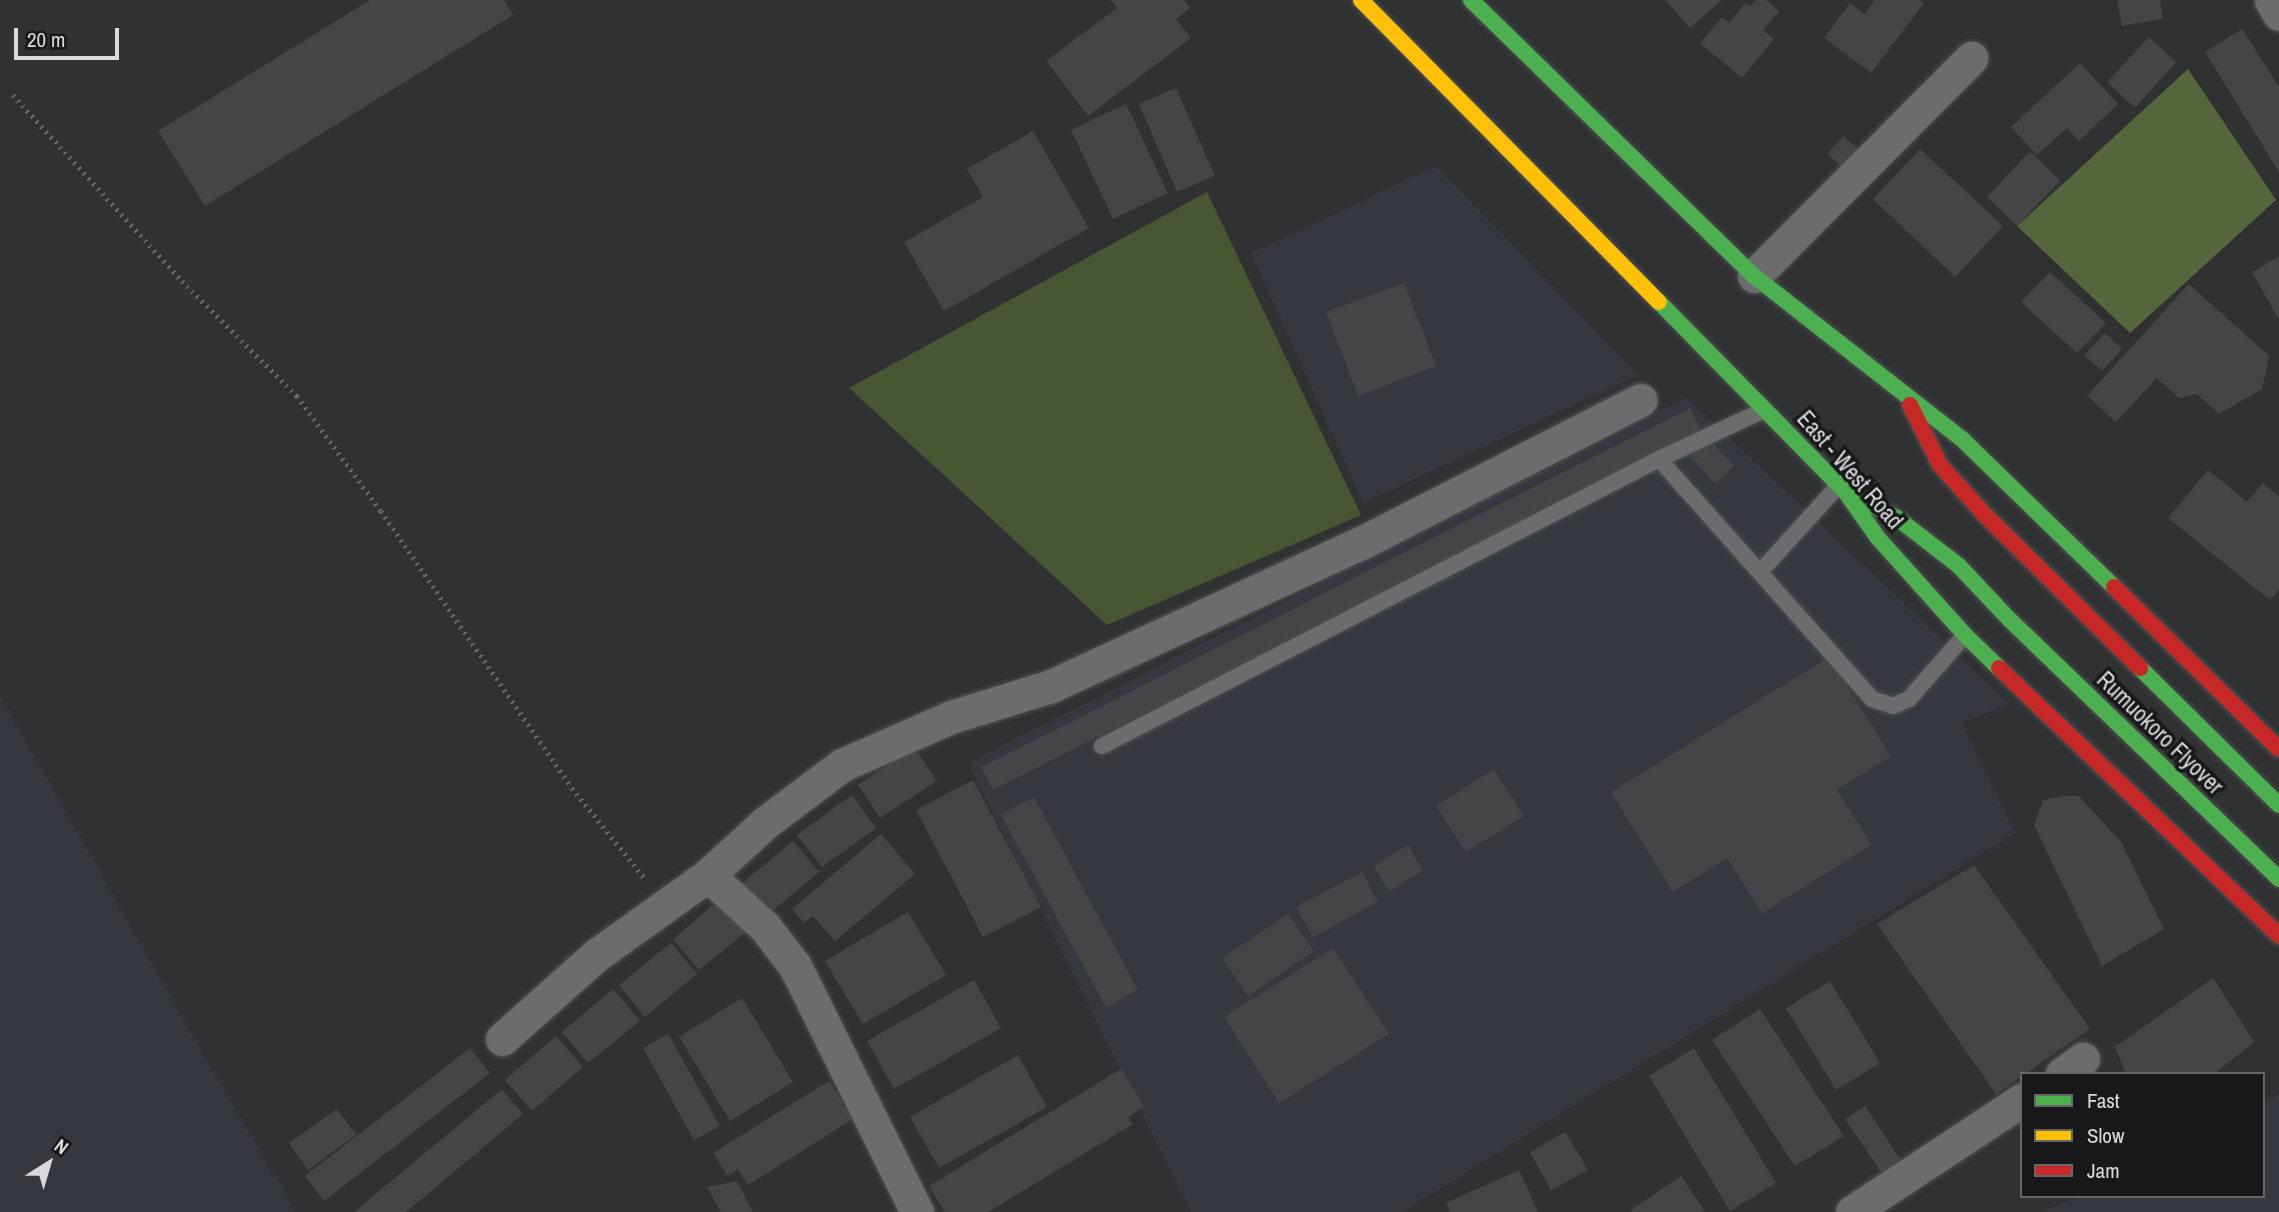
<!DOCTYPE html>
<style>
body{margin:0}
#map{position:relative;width:2279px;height:1212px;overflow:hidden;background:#303132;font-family:"Archivo Narrow",sans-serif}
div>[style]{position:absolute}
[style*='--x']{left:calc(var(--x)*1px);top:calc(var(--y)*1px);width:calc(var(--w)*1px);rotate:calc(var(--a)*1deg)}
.built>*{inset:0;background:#363840}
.green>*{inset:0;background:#495633}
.forest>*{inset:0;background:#56663c}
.building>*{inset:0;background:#444546}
.path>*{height:4.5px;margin-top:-2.25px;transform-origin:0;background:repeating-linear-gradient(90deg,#676869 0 2px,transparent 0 7px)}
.roads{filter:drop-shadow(0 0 2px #4f5051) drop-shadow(0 0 2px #4f5051)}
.lane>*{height:16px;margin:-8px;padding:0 8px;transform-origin:8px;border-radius:8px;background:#6c6c6e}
.street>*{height:33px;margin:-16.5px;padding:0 16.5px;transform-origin:16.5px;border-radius:16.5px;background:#6c6c6e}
.fast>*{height:16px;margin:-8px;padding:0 8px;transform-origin:8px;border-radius:8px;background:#4caf50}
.slow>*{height:16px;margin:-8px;padding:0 8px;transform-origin:8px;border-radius:8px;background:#ffc107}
.jam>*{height:16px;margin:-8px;padding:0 8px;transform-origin:8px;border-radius:8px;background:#c62828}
span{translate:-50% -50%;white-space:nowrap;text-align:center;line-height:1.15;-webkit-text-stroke:7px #18181a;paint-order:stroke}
.street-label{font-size:23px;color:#d9dadc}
.legend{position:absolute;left:2020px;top:1072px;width:245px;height:126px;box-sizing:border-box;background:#18181a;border:2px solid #656668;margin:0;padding:9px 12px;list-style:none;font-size:21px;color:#d9dadc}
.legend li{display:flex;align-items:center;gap:14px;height:35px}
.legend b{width:35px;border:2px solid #656668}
.north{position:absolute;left:14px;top:1128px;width:70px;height:70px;-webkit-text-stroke:5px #18181a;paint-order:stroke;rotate:37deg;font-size:19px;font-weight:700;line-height:28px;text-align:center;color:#d9dadc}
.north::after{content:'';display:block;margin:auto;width:24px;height:32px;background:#d9dadc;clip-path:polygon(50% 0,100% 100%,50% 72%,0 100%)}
.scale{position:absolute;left:14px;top:28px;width:105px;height:32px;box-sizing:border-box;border:4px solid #d9dadc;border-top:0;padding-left:9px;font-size:21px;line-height:24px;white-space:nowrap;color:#d9dadc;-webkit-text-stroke:5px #18181a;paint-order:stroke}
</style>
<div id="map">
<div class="built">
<div style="clip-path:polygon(1436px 166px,1638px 375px,1363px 503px,1251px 253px)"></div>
<div style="clip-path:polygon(1686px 397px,2010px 704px,1961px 723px,2015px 833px,1402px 1212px,1191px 1212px,968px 763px)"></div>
<div style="clip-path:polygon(0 695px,207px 1061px,296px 1212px,0 1212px)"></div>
<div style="clip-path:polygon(2279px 1094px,2279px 1212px,2040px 1212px,2082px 1196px,2263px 1196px,2263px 1104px)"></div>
</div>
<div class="green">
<div style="clip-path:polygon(1207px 192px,1361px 515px,1107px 625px,849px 388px)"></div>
</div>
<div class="forest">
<div style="clip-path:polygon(2188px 69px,2276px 200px,2130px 333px,2017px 226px)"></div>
</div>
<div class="building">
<div style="clip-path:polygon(370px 0,504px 0,513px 15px,205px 206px,158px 131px)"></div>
<div style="clip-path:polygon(1111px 0,1184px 0,1190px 8px,1176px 19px,1191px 38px,1088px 116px,1046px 61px,1117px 8px)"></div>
<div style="clip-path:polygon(1665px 0,1722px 0,1690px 28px)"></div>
<div style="clip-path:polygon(1756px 0,1766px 0,1779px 11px,1763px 30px,1774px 39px,1742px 78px,1700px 43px,1722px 17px,1729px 23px,1745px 3px,1751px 6px)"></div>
<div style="clip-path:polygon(1875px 0,1920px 0,1924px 3px,1871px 73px,1824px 38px,1850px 3px,1864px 14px)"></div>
<div style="clip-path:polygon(2117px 0,2160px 0,2163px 19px,2122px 26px)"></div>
<div style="clip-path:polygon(2242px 29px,2279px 87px,2279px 172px,2205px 52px)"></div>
<div style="clip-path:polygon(2149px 37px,2176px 62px,2135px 108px,2107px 82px)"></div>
<div style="clip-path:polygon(2080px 63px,2118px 104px,2079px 141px,2067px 128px,2037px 155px,2011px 127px)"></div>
<div style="clip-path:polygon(1176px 88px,1215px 176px,1177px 192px,1139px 104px)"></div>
<div style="clip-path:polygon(1126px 104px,1168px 193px,1113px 219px,1071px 130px)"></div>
<div style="clip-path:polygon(1033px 131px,1089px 228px,944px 311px,904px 242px,983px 197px,967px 169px)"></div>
<div style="clip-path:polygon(1843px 136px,1862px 152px,1845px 170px,1827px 154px)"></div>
<div style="clip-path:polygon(1920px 149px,2003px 226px,1955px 277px,1873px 199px)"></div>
<div style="clip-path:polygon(2030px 151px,2060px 181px,2017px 226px,1987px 197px)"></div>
<div style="clip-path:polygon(2279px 256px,2279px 320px,2252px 272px)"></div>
<div style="clip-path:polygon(2050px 272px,2106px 323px,2077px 353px,2021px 302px)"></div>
<div style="clip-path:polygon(1404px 283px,1436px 366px,1358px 396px,1326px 312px)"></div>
<div style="clip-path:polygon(2189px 284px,2269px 356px,2262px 389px,2219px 414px,2197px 394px,2179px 398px,2157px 378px,2116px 422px,2087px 396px)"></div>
<div style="clip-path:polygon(2105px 333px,2122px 349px,2102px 371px,2084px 355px)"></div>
<div style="clip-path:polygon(1690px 408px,1701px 431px,993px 790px,981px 767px)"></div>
<div style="clip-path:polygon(1709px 439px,1734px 466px,1715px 484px,1690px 456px)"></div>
<div style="clip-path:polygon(2208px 470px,2247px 502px,2263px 483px,2279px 497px,2279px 589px,2270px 600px,2168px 518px)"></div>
<div style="clip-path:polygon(1829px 657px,1891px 756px,1837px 790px,1872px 845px,1762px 913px,1727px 858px,1673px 892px,1611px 792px)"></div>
<div style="clip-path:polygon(914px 747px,937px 781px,880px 818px,858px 785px)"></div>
<div style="clip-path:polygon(1494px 769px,1524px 816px,1466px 852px,1436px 806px)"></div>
<div style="clip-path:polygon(973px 780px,1041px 907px,983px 937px,916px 810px)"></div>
<div style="clip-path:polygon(852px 795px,876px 828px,822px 867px,797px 835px)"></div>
<div style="clip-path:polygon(2064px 796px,2079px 796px,2121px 842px,2164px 929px,2102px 966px,2034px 825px,2043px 800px)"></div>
<div style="clip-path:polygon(1034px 797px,1138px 990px,1106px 1008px,1001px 815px)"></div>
<div style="clip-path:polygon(881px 834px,915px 874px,835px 941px,813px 916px,804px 923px,792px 909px)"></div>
<div style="clip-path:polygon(793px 841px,819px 872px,768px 915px,741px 884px)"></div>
<div style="clip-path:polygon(1408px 845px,1423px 871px,1389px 891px,1374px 866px)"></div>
<div style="clip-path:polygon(1974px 865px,2090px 1029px,1996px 1094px,1877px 924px)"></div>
<div style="clip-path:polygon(1362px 872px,1378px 902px,1313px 937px,1296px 907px)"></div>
<div style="clip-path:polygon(724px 896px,751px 928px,699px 970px,673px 939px)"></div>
<div style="clip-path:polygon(908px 912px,946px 975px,863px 1024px,825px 961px)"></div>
<div style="clip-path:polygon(1288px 914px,1314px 951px,1248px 996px,1222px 958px)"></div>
<div style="clip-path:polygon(671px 943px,697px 974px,645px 1017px,619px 985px)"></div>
<div style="clip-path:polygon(1333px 948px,1389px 1034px,1279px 1103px,1224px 1017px)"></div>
<div style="clip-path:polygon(2213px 978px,2254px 1042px,2214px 1074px,2126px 1074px,2115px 1047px)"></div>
<div style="clip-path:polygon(974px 980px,1001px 1028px,894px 1089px,867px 1041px)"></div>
<div style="clip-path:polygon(1830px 981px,1880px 1063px,1836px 1090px,1786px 1008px)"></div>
<div style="clip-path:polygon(613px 989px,640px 1021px,588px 1063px,562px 1032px)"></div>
<div style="clip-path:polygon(742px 998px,793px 1082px,730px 1121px,679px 1037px)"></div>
<div style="clip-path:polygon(1760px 1009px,1844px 1136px,1795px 1166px,1712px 1040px)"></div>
<div style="clip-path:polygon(668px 1034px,720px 1126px,694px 1140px,643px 1048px)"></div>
<div style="clip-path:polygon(556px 1036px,583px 1067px,532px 1111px,505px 1080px)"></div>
<div style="clip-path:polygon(470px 1048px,490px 1073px,324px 1201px,305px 1176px)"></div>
<div style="clip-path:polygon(1694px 1048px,1776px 1183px,1730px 1211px,1649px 1076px)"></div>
<div style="clip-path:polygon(1018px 1055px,1047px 1107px,939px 1168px,910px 1117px)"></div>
<div style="clip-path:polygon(1121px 1069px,1144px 1107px,1128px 1117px,1133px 1124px,988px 1212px,945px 1212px,929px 1186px)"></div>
<div style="clip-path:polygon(829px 1081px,853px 1119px,748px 1185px,738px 1169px,728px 1176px,713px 1153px)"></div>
<div style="clip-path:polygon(502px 1089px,523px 1114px,406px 1212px,354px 1212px)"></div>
<div style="clip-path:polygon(1865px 1106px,1904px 1165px,1885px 1178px,1845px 1119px)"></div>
<div style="clip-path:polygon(337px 1109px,356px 1135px,308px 1170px,289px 1143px)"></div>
<div style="clip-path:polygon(1565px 1132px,1588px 1170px,1551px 1190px,1530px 1152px)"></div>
<div style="clip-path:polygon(1519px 1170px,1538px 1212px,1450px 1212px,1446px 1203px)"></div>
<div style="clip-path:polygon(1681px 1176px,1705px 1212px,1633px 1212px,1631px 1210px)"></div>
<div style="clip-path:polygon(737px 1181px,753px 1212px,721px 1212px,707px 1187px)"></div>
</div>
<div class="path">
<div style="--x:13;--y:95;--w:251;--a:47.7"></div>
<div style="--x:182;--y:281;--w:163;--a:45"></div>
<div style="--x:297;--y:396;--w:142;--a:53.9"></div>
<div style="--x:381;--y:511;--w:336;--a:55.4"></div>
<div style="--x:572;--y:788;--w:118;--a:51.2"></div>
</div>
<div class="roads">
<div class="lane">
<div style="--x:1659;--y:459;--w:321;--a:48.4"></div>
<div style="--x:1872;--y:699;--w:22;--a:18"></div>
<div style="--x:1893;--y:706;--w:17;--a:-24"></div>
<div style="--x:1909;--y:699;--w:85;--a:-48.8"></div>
<div style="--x:1760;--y:572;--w:116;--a:-47.8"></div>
<div style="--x:1102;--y:746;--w:627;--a:-27.26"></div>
<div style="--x:1659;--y:459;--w:116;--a:-25"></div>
</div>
<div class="street">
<div style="--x:2271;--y:0;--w:16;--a:60"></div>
<div style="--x:1754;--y:276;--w:308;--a:-45.1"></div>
<div style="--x:708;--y:875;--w:79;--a:-42.4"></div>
<div style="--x:766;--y:822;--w:95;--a:-36.9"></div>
<div style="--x:842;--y:765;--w:119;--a:-23.8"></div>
<div style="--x:951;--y:717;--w:105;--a:-17.2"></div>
<div style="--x:1051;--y:686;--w:341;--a:-24.8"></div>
<div style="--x:1361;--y:543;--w:314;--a:-27.1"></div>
<div style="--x:502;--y:1039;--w:125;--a:-41.7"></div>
<div style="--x:595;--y:956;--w:139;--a:-35.6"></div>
<div style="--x:708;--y:875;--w:77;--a:42.4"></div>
<div style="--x:765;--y:927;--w:49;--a:52.4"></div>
<div style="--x:795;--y:966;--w:275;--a:63.6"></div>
<div style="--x:2062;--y:1074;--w:26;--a:-36"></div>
<div style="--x:1852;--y:1212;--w:204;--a:-33.4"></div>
</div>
<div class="fast">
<div style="--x:1471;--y:0;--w:395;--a:44.3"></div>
<div style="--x:1754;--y:276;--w:266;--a:38.1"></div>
<div style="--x:1963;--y:440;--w:211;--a:44.2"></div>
<div style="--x:1659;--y:302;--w:264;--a:45.5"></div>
<div style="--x:1844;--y:490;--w:59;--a:54.7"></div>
<div style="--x:1878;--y:538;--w:130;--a:48.1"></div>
<div style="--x:1965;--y:635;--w:47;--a:44.1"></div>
<div style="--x:1850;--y:494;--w:53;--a:27.1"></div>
<div style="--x:1897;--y:518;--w:78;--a:37.7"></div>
<div style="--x:1959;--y:566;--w:73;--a:46.7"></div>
<div style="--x:2009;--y:619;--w:375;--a:43.9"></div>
<div style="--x:2140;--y:668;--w:195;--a:44.6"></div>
</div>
<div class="slow">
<div style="--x:1361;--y:0;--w:424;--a:45.4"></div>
</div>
<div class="jam">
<div style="--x:1910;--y:405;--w:67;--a:63.4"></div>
<div style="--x:1940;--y:465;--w:67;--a:48"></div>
<div style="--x:1985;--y:515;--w:218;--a:44.6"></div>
<div style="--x:2114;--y:587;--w:231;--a:44.5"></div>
<div style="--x:1999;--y:668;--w:388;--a:43.7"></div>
</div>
</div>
<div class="street-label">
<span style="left:1850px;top:470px;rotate:49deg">East - West Road</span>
<span style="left:2160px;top:733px;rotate:44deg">Rumuokoro Flyover</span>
</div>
<ul class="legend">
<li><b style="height:9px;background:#4caf50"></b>Fast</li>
<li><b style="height:9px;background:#ffc107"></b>Slow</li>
<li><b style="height:9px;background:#c62828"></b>Jam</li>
</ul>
<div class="north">N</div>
<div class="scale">20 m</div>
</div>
